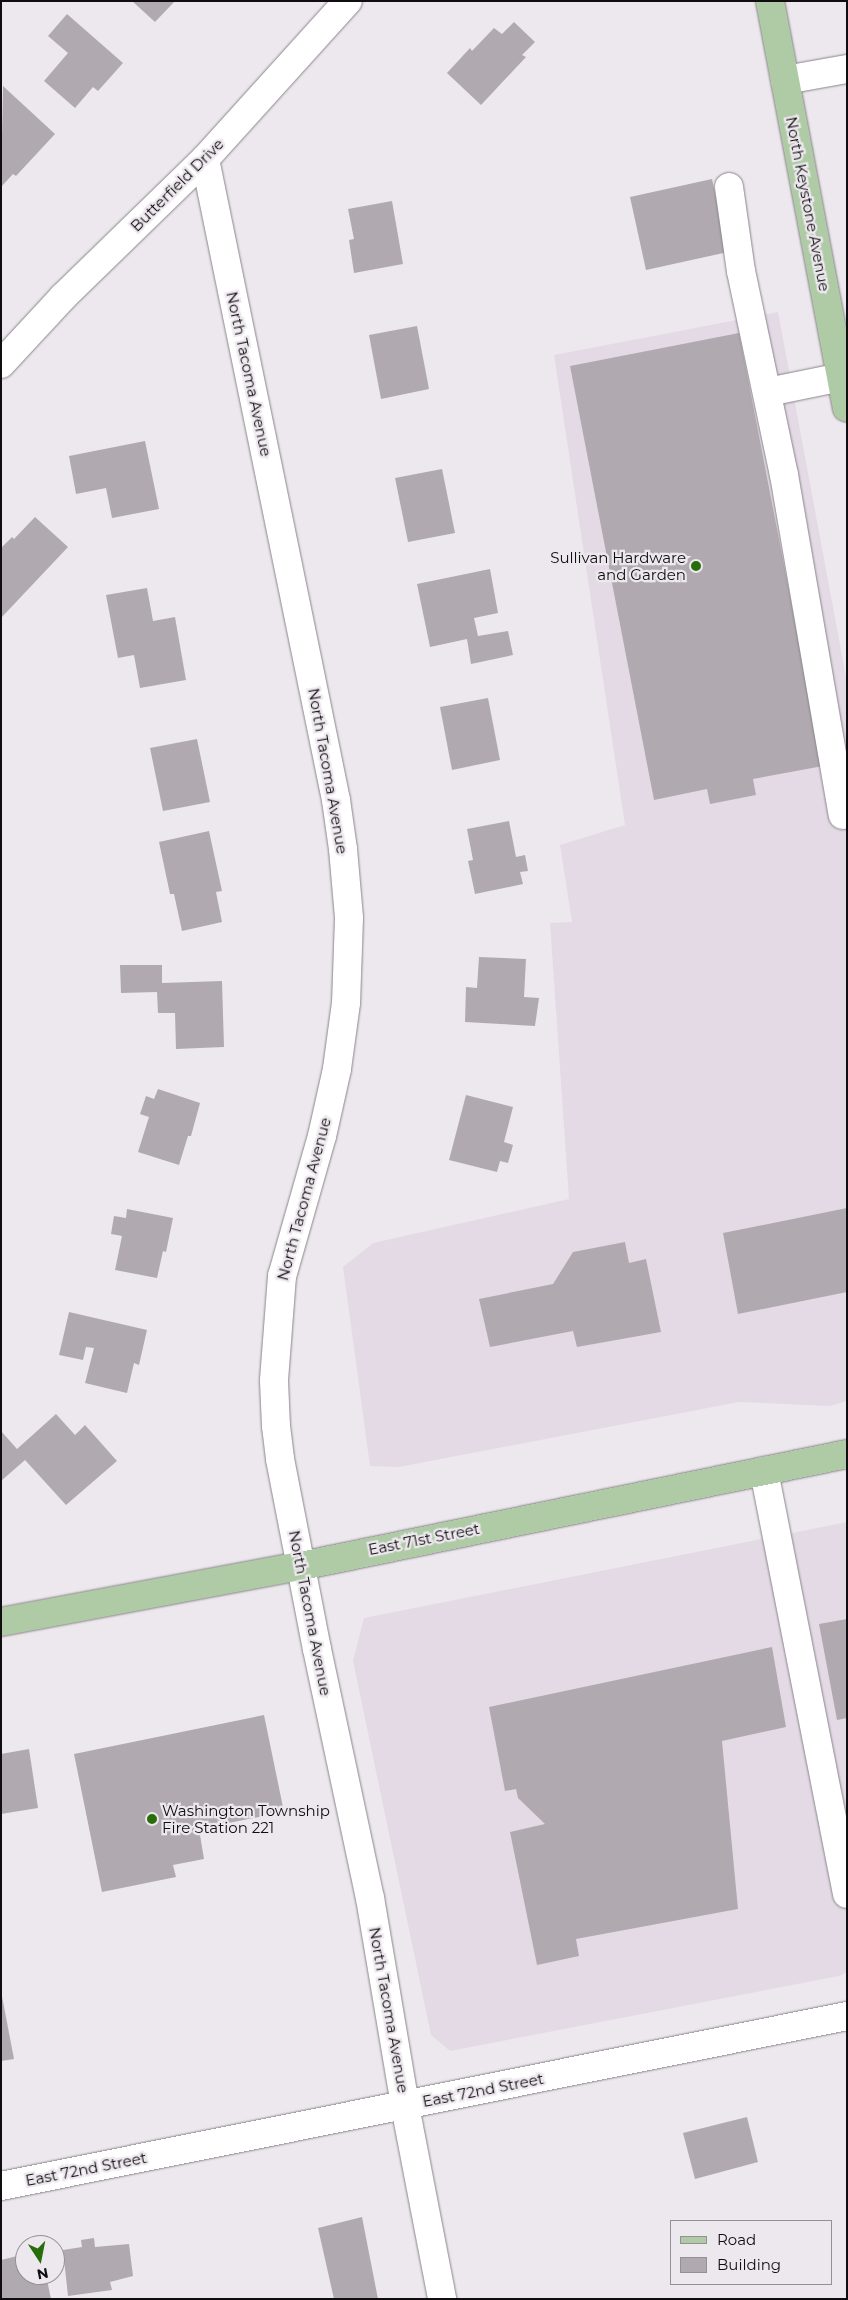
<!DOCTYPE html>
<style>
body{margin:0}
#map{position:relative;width:848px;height:2300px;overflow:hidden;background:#ede8ee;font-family:Montserrat,sans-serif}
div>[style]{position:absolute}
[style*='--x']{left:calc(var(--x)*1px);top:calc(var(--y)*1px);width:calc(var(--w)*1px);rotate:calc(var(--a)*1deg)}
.built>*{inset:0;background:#e4dae6}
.building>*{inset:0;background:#b0aab0}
.roads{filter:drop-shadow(0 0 1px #8a858b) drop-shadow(0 0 1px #8a858b)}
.minor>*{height:28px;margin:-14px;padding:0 14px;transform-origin:14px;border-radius:14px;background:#fff}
.major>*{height:28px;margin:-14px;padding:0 14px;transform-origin:14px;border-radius:14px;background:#aecba6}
.dots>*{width:14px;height:14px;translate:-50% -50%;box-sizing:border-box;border:2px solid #ede8ee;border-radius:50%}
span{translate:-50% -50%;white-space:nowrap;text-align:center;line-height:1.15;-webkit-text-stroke:4.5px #ede8ee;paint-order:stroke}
.street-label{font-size:15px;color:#0f0d0f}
.poi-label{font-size:15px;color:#0f0d0f}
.right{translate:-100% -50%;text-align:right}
.left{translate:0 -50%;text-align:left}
.frame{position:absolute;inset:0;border:2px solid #0f0d0f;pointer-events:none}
.legend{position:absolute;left:670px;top:2220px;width:162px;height:65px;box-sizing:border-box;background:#ede8ee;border:1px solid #949095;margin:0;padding:6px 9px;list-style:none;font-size:15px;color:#0f0d0f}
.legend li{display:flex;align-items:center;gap:10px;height:25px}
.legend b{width:25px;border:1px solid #949095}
.north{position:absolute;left:15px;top:2235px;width:50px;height:50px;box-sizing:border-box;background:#ede8ee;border:1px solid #949095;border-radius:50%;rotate:169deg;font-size:14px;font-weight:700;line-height:20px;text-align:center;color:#0f0d0f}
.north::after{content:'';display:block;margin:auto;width:18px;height:22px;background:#276d09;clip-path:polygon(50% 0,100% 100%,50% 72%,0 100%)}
</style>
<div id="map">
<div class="built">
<div style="clip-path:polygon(778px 312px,847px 682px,847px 1401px,830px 1406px,739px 1402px,399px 1467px,370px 1466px,343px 1267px,373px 1243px,569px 1199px,550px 923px,572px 922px,560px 845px,625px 825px,554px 355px)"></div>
<div style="clip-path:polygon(847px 1522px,847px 1972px,839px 1976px,450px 2051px,431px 2035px,353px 1661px,364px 1618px)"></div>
</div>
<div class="building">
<div style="clip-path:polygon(132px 1px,175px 1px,155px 22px)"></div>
<div style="clip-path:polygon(67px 14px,123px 63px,98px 91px,93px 87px,75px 108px,44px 81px,68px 53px,48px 36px)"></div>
<div style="clip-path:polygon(514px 22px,535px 42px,522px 55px,526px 57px,481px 105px,447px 73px,470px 48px,472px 51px,494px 28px,502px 34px)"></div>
<div style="clip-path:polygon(3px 86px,55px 134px,16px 176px,13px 174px,1px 187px)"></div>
<div style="clip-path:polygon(712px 179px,728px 252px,646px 270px,630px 197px)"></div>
<div style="clip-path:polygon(392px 201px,403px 264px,354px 273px,349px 240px,354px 239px,348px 209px)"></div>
<div style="clip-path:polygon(417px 326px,429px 389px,381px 399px,369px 335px)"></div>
<div style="clip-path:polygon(739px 333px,823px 766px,753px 779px,756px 795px,710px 804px,707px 789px,654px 800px,570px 366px)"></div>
<div style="clip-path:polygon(145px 441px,159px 509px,112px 518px,106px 488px,76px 494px,69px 456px)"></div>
<div style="clip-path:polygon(442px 469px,455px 533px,408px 542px,395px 478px)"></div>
<div style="clip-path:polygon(35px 517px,68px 547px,1px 618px,1px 548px,12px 537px,14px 539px)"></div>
<div style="clip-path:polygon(490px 569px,498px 613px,474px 618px,478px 636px,508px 631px,513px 655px,471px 664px,467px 639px,430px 647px,417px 584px)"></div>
<div style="clip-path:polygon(147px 588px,153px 621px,175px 617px,186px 680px,140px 688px,134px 655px,118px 658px,106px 595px)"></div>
<div style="clip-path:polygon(488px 698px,500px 760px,452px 770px,440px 707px)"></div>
<div style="clip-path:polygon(197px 739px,210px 802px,163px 811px,150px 748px)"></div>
<div style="clip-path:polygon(509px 821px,516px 857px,525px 855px,528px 871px,520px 872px,523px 884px,475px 894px,468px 861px,473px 860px,467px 829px)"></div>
<div style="clip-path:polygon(209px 831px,222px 891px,216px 892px,222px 922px,182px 931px,174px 894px,170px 894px,159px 842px)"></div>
<div style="clip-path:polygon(479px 957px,526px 959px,524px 997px,539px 998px,535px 1026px,465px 1022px,466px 987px,477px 988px)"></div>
<div style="clip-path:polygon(120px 965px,162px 965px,162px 983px,222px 981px,224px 1047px,176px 1049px,175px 1013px,158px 1013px,157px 992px,121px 993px)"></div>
<div style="clip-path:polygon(158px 1089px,200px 1103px,191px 1136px,188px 1136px,179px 1165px,138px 1152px,149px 1117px,140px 1114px,146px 1096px,154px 1099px)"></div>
<div style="clip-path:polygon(466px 1095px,513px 1107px,504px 1142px,513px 1145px,508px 1163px,500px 1161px,497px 1172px,449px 1160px)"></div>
<div style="clip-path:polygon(847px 1208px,847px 1292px,738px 1314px,723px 1233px)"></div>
<div style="clip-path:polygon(127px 1209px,173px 1218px,166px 1252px,163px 1251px,157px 1278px,115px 1270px,122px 1236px,111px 1234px,114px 1216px,126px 1218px)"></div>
<div style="clip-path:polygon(625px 1242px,629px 1263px,646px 1259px,661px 1332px,577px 1347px,573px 1331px,490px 1347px,479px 1299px,553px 1284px,573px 1252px)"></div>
<div style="clip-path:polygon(69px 1312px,147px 1330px,139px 1365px,134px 1363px,127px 1393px,85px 1383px,94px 1348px,86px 1347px,83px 1360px,59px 1355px)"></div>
<div style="clip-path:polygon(56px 1414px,75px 1435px,85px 1425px,117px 1461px,66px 1505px,25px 1460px,1px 1481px,1px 1431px,17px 1449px)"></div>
<div style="clip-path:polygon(847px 1619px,847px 1718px,837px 1720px,819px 1624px)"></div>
<div style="clip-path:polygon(772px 1647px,786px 1727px,722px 1741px,738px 1909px,576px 1939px,579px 1956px,537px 1965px,510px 1832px,545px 1824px,518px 1798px,516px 1789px,505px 1791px,489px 1707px)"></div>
<div style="clip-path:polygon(264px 1715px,284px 1812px,199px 1829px,204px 1859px,173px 1865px,176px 1877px,102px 1892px,74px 1754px)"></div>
<div style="clip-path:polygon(29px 1749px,38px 1808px,1px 1814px,1px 1754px)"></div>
<div style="clip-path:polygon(1px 1991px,14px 2059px,1px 2061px)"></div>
<div style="clip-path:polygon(747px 2117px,758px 2162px,695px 2179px,683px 2133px)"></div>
<div style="clip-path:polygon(362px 2217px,378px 2299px,334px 2299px,318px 2228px)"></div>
<div style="clip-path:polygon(94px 2238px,95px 2247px,129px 2244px,133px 2276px,110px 2282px,112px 2290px,68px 2296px,63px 2250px,82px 2247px,81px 2240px)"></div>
<div style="clip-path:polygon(25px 2254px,25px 2275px,46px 2275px,51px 2299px,1px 2299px,1px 2260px)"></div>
</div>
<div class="roads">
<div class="minor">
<div style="--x:785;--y:80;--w:63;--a:-10.1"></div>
<div style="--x:205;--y:159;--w:654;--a:78.45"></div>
<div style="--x:336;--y:800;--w:49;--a:81.9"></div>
<div style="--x:343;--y:849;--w:69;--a:85"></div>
<div style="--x:349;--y:918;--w:85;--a:92"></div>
<div style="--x:346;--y:1003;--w:67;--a:97.8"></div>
<div style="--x:337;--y:1069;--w:69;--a:102.6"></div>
<div style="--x:322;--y:1136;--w:146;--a:105.9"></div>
<div style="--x:282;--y:1276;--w:105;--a:94.4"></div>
<div style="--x:274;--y:1381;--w:45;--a:87.5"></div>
<div style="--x:276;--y:1426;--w:33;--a:83"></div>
<div style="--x:280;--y:1459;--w:194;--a:79"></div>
<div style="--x:317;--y:1649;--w:255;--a:78"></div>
<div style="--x:370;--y:1898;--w:211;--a:80.4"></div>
<div style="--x:405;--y:2106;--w:197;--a:79.1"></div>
<div style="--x:729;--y:187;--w:85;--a:81.9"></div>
<div style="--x:741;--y:271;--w:208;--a:78.1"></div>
<div style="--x:784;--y:475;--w:345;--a:80.2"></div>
<div style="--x:1;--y:364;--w:91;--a:-47.2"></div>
<div style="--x:63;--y:297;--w:198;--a:-44.2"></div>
<div style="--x:205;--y:159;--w:213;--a:-47.9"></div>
<div style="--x:768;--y:392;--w:75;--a:-11.6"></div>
<div style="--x:764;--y:1471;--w:431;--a:78.9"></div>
<div style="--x:1;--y:2186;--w:863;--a:-11.36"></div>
</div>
<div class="major">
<div style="--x:770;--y:1;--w:414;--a:79.3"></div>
<div style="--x:1;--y:1622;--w:305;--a:-10.6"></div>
<div style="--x:301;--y:1566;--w:557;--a:-11.59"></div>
</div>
</div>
<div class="dots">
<div style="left:696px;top:566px;background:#276d09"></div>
<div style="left:152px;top:1819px;background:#276d09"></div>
</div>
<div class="street-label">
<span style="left:177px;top:185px;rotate:-45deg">Butterfield Drive</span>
<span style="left:808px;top:204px;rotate:79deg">North Keystone Avenue</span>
<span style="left:249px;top:374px;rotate:78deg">North Tacoma Avenue</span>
<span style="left:328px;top:771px;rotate:80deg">North Tacoma Avenue</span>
<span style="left:304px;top:1199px;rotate:-75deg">North Tacoma Avenue</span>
<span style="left:424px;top:1539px;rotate:-11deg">East 71st Street</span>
<span style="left:310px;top:1613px;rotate:79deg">North Tacoma Avenue</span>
<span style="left:389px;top:2010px;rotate:80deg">North Tacoma Avenue</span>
<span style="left:483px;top:2090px;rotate:-11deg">East 72nd Street</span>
<span style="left:86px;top:2169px;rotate:-11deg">East 72nd Street</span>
</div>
<div class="poi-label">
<span class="right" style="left:686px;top:566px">Sullivan Hardware<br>and Garden</span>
<span class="left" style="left:162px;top:1819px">Washington Township<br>Fire Station 221</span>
</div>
<div class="frame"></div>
<ul class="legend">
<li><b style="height:6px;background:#aecba6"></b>Road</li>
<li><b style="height:14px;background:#b0aab0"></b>Building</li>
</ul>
<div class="north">N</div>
</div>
